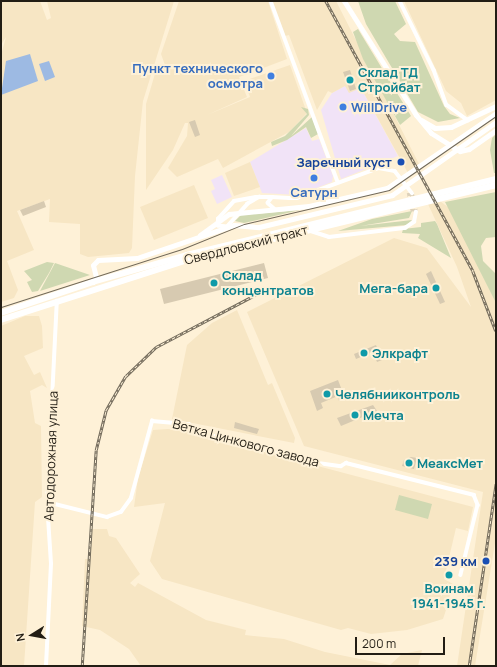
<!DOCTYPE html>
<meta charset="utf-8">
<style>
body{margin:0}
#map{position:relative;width:497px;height:667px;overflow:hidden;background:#fef1d7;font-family:Manrope,sans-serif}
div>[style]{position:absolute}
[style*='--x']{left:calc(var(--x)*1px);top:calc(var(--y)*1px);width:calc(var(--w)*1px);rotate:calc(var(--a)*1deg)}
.commercial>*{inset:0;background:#f1e3f7}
.built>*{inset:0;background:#f7e6c4}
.green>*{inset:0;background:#cfd8b1}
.water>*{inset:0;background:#9dbae3}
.building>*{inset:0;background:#d7cab1}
.minor-tunnel>*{height:3.5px;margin-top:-1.75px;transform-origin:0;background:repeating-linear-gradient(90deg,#ddd1ba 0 3.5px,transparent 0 5.5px)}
.minor>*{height:3.5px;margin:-1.75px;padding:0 1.75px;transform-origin:1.75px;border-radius:1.75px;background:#fff}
.secondary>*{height:5px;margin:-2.5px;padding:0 2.5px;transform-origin:2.5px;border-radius:2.5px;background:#fff}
.primary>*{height:5.5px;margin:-2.75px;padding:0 2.75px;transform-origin:2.75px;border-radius:2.75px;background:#fff}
.tram>*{height:1px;margin:-0.5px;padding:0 0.5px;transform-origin:0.5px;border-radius:0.5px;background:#706859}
.rail>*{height:2.5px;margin-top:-1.25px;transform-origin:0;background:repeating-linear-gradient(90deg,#fef1d7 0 3px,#706859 0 6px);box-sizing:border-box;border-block:1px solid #706859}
.dots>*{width:11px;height:11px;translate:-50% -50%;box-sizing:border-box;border:2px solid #fef1d7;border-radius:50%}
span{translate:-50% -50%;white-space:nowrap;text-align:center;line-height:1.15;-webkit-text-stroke:4px #fef1d7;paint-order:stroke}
.shop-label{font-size:13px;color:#366cbe;font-weight:700}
.right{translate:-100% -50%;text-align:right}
.left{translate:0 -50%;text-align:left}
.culture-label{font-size:13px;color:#0d838f;font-weight:700}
.transit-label{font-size:13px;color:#164399;font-weight:700}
.street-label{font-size:13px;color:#221d14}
.frame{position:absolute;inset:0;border:2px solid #221d14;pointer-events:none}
.north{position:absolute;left:12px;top:615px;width:40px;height:40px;-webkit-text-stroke:3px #fef1d7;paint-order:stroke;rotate:259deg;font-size:11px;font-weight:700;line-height:16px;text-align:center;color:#221d14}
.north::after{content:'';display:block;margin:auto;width:14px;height:18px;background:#221d14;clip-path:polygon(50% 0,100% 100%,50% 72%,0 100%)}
.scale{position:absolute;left:355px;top:637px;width:90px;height:18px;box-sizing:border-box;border:2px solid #221d14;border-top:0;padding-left:5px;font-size:12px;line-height:14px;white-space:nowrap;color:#221d14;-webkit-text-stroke:3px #fef1d7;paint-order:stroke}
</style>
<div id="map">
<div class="commercial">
<div style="clip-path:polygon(345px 86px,361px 88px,398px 156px,341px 179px,321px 110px,332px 93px)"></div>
<div style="clip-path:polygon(306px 128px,312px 141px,319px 139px,333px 176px,332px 182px,298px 195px,262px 193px,250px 162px)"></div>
<div style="clip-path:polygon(222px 175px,232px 197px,217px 204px,211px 191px,215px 189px,211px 180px)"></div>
</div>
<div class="built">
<div style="clip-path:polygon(1px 1px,40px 1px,47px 20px,51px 18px,47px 1px,174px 1px,143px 101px,135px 176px,132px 248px,129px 253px,88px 257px,80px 254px,80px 224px,49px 222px,50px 199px,17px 211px,34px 250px,7px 261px,18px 290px,14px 298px,1px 302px,1px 55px,6px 37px,1px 45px)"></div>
<div style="clip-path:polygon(179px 1px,268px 1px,287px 59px,239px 77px,247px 97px,207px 115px,250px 97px,244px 81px,290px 65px,307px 113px,289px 132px,223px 168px,218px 159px,177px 177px,168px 168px,187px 136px,188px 123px,185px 123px,173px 150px,146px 190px,146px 104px,157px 67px,165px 65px,161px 54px)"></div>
<div style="clip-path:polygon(271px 1px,336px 1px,419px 164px,408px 173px,361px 88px,349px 93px,345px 86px,332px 93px,328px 91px,317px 110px,289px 35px,285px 36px)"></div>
<div style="clip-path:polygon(404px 1px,496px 1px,496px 100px,467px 116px,461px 103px,446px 91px)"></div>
<div style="clip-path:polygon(250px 162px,260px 187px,234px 196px,225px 173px)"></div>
<div style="clip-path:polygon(194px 185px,208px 218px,154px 240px,140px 207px)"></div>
<div style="clip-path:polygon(440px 201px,449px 208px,496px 303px,496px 537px,475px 666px,457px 666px,483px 492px,304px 446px,247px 312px,394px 238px,427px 248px,471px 307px,457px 267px,428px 204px)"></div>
<div style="clip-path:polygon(237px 310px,268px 385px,272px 383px,295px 438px,294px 443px,172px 419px,187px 345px,212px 323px)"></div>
<div style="clip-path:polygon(25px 316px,39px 316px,42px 326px,43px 348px,24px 356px,34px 375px,40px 372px,47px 388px,42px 385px,30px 391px,35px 423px,41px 426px,42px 497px,35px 502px,24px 666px,1px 666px,1px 326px)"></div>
<div style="clip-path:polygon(168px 429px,181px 430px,473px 507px,468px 531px,456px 528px,444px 579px,453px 584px,448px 602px,443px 606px,446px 610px,443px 619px,407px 630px,371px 634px,348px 628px,341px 630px,162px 579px,150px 561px,165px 503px,134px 507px,138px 478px,153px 430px)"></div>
<div style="clip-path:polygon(92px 529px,107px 529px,109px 536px,116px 538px,140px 574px,130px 583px,135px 587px,138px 583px,206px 620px,246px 630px,245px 635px,284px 639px,325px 652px,390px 665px,402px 654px,422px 650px,418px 666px,141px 666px,129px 649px,100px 630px,82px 626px,85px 559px,90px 559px)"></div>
</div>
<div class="green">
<div style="clip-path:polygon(358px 1px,395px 1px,406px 24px,394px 34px,400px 41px,415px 42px,444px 106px,450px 114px,460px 118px,438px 122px,418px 112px,366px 24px)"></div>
<div style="clip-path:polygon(358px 29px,411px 116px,400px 125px,363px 59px,353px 32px)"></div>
<div style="clip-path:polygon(301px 107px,308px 109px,309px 115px,291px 136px,312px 117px,318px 134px,311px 138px,306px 127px,287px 140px,272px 146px,271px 142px,285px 136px,307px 114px)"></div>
<div style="clip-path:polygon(496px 134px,496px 173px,494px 173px,490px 150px,492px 138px)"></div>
<div style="clip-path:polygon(496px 192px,496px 237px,486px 238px,481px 246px,483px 261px,496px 274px,496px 303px,445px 202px)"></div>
<div style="clip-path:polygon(300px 210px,244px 223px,235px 221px,241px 215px)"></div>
<div style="clip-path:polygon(412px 211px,409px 218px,360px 226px,412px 220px,407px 225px,338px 231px,372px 219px)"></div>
<div style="clip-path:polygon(435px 221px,437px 224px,451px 258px,418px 238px,420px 234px,402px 233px,403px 229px,421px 227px,421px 223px)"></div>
<div style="clip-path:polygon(47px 262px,54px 263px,49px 273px,38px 291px,32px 292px,27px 282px,32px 280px,24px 271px)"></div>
<div style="clip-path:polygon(55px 263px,90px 275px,40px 291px)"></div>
<div style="clip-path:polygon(399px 495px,432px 504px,428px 519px,395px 510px)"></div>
</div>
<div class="water">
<div style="clip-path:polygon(30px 54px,38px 81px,1px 95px,6px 61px)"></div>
<div style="clip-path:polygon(49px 61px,55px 77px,45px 81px,39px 64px)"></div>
</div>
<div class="building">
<div style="clip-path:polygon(350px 70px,356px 89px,350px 91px,343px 72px)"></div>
<div style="clip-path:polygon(195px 120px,200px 135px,195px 137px,189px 122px)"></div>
<div style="clip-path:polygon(44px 201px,46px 207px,23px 216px,20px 210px)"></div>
<div style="clip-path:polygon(264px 263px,268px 278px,164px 304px,160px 289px)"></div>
<div style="clip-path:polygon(431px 271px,445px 302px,440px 304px,426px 274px)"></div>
<div style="clip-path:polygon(376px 345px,382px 360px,377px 362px,373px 352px,356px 359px,354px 354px)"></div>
<div style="clip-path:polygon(338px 380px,345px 398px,339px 401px,338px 396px,321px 403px,323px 408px,317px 411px,310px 391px)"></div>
<div style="clip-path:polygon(373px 405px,377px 411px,341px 426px,337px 418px)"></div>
<div style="clip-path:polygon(235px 422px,259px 429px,257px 434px,234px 428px)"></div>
<div style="clip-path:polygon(411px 457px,417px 458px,414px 469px,402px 466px,404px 460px)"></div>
</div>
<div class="minor-tunnel">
<div style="--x:409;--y:193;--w:19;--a:78"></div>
<div style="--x:412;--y:193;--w:19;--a:78"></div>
</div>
<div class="minor">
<div style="--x:271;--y:1;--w:193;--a:69.7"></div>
<div style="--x:400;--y:1;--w:77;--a:63.8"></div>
<div style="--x:434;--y:70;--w:37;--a:70"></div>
<div style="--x:447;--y:105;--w:26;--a:36"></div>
<div style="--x:260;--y:197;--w:14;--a:150"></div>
<div style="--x:248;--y:204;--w:31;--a:132"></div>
<div style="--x:227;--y:227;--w:9;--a:-174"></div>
<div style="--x:218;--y:226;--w:7;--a:-90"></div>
<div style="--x:218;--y:219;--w:24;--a:-48"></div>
<div style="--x:234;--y:201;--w:22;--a:-10"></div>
<div style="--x:256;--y:197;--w:16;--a:0"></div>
<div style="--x:272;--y:197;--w:17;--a:3"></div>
<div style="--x:289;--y:198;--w:8;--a:0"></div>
<div style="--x:297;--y:198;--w:87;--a:-20.1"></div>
<div style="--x:379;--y:168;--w:16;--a:11"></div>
<div style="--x:395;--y:171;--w:28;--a:52"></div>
<div style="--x:272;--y:198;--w:6;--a:129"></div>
<div style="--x:268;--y:203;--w:9;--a:41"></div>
<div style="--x:311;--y:231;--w:19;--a:18"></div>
<div style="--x:329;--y:237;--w:77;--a:-6.8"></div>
<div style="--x:405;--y:228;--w:11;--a:-34"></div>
<div style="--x:414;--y:222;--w:10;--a:-79"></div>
<div style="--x:47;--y:502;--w:62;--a:14"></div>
<div style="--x:107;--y:517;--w:15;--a:-20"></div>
<div style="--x:121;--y:512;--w:17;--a:-54"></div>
<div style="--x:131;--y:498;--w:80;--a:-74.7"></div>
<div style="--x:152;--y:421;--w:37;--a:5"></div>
<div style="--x:189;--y:424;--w:10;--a:45"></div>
<div style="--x:196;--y:431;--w:119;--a:15.1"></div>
<div style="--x:311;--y:462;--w:30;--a:8"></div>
<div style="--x:341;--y:466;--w:6;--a:-31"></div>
<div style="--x:346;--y:463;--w:132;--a:14"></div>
<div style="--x:474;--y:495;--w:11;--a:68"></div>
<div style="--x:478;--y:505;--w:72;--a:103.7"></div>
<div style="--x:46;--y:666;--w:102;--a:-87.2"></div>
<div style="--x:51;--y:564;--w:62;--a:-93.7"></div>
<div style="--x:47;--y:502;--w:201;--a:-87.2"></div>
</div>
<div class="secondary">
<div style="--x:344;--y:1;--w:135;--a:57.7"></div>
<div style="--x:416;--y:115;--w:23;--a:50"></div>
<div style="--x:431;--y:133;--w:34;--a:32"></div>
<div style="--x:460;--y:151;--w:9;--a:-13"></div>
<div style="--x:469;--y:149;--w:33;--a:-35"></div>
<div style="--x:421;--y:120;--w:16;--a:30"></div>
<div style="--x:435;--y:128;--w:16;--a:-4"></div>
<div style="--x:451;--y:127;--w:50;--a:-25"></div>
<div style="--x:200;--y:235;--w:36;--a:-36"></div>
<div style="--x:229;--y:214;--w:80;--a:-5.7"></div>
<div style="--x:309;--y:206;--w:80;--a:-13"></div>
<div style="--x:387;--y:188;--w:132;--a:-34.5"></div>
<div style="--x:93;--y:282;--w:6;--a:-59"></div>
<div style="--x:96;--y:277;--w:12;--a:-104"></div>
<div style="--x:93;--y:265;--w:7;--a:-45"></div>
<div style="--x:98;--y:260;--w:39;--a:-3"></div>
<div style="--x:137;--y:258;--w:102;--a:-18.8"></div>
<div style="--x:234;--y:225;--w:25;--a:5"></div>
<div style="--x:259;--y:227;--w:137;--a:-13.5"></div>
<div style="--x:392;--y:195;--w:127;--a:-35.1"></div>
</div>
<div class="primary">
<div style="--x:1;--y:313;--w:97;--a:-18.6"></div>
<div style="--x:93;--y:282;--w:98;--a:-16"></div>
<div style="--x:187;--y:255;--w:318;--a:-13.8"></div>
<div style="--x:1;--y:320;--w:200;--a:-17.8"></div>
<div style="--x:191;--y:259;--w:314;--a:-13.6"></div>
</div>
<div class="tram">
<div style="--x:1;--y:307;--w:190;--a:-17.8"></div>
<div style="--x:182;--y:249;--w:67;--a:-22"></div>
<div style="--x:244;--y:224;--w:149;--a:-13.2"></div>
<div style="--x:389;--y:190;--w:130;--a:-34.7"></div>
</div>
<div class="rail">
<div style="--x:326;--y:1;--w:307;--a:61.4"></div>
<div style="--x:473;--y:271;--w:64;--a:69"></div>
<div style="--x:82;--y:666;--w:216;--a:-86.3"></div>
<div style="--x:96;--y:450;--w:41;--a:-76"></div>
<div style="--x:106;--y:410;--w:39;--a:-60"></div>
<div style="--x:126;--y:376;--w:42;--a:-44"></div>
<div style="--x:156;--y:347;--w:114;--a:-27.7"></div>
<div style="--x:469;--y:666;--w:184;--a:-81.6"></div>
</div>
<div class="dots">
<div style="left:271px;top:76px;background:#3f7fe0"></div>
<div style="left:350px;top:80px;background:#0f9aa8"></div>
<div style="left:343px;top:107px;background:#3f7fe0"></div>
<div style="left:401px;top:162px;background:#1a4fb4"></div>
<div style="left:314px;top:178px;background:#3f7fe0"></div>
<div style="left:214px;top:283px;background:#0f9aa8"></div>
<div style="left:436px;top:288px;background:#0f9aa8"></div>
<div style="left:364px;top:353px;background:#0f9aa8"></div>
<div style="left:327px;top:394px;background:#0f9aa8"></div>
<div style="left:355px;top:415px;background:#0f9aa8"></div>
<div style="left:409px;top:463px;background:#0f9aa8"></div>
<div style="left:486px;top:561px;background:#1a4fb4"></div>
<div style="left:449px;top:575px;background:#0f9aa8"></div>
</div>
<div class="shop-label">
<span class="right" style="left:263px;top:76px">Пункт технического<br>осмотра</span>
<span class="left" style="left:351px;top:107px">WillDrive</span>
<span style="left:314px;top:192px">Сатурн</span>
</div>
<div class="culture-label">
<span class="left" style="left:358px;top:80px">Склад ТД<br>Стройбат</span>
<span class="left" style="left:222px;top:283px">Склад<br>концентратов</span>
<span class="right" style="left:428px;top:288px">Мега-бара</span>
<span class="left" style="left:372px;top:353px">Элкрафт</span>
<span class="left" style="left:335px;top:394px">Челябнииконтроль</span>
<span class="left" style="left:363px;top:415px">Мечта</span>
<span class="left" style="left:417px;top:463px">МеаксМет</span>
<span style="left:449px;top:596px">Воинам<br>1941-1945 г.</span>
</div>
<div class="transit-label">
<span class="right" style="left:392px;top:162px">Заречный куст</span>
<span class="right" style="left:477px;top:561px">239 км</span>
</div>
<div class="street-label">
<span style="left:246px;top:245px;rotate:-14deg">Свердловский тракт</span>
<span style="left:246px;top:443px;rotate:15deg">Ветка Цинкового завода</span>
<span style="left:51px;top:456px;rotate:-88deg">Автодорожная улица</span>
</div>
<div class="frame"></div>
<div class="north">N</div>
<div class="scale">200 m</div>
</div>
